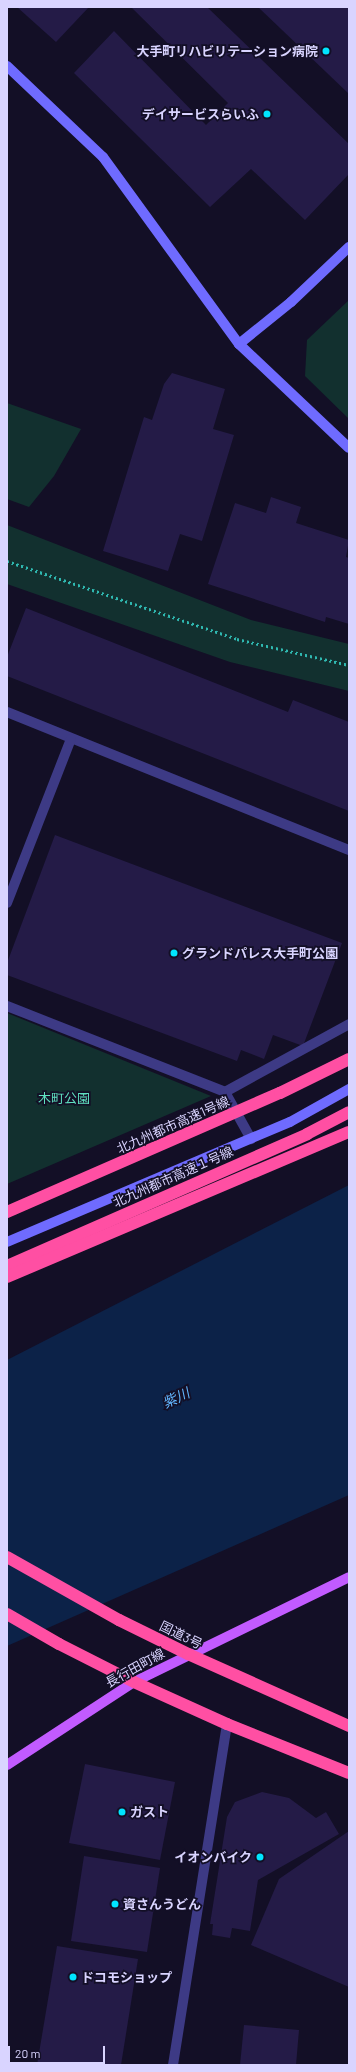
<!DOCTYPE html>
<meta charset="utf-8">
<style>
body{margin:0}
#map{position:relative;width:356px;height:2072px;overflow:hidden;background:#130f26;font-family:Barlow,"Noto Sans JP",sans-serif}
div>[style]{position:absolute}
[style*='--x']{left:calc(var(--x)*1px);top:calc(var(--y)*1px);width:calc(var(--w)*1px);rotate:calc(var(--a)*1deg)}
.green>*{inset:0;background:#12302f}
.water>*{inset:0;background:#0c2248}
.building>*{inset:0;background:#241b47}
.path>*{height:2.5px;margin-top:-1.25px;transform-origin:0;background:repeating-linear-gradient(90deg,#2fb8b0 0 2px,transparent 0 5px)}
.street>*{height:10px;margin:-5px;padding:0 5px;transform-origin:5px;border-radius:5px;background:#3d3a85}
.secondary>*{height:10px;margin:-5px;padding:0 5px;transform-origin:5px;border-radius:5px;background:#6f6bff}
.primary>*{height:10px;margin:-5px;padding:0 5px;transform-origin:5px;border-radius:5px;background:#c25bff}
.highway>*{height:12px;margin:-6px;padding:0 6px;transform-origin:6px;border-radius:6px;background:#ff4fa3}
.highway-bridge>*{height:12px;margin:-6px;padding:0 6px;transform-origin:6px;border-radius:6px;background:#ff4fa3}
.dots>*{width:11px;height:11px;translate:-50% -50%;box-sizing:border-box;border:2px solid #130f26;border-radius:50%}
span{translate:-50% -50%;white-space:nowrap;text-align:center;line-height:1.15;-webkit-text-stroke:3.5px #130f26;paint-order:stroke}
.poi-label{font-size:13px;color:#d9d4ff;font-weight:700}
.right{translate:-100% -50%;text-align:right}
.left{translate:0 -50%;text-align:left}
.park-label{font-size:13px;color:#5fe0c0}
.street-label{font-size:13px;color:#d9d4ff}
.water-label{font-size:14px;color:#62b6ff;font-style:italic}
.frame{position:absolute;inset:0;border:8px solid #d9d4ff;pointer-events:none}
.scale{position:absolute;left:8px;top:2046px;width:97px;height:18px;box-sizing:border-box;border:2px solid #d9d4ff;border-top:0;padding-left:5px;font-size:12px;line-height:14px;white-space:nowrap;color:#d9d4ff;-webkit-text-stroke:3px #130f26;paint-order:stroke}
</style>
<div id="map">
<div class="green">
<div style="clip-path:polygon(349px 300px,349px 419px,305px 376px,307px 340px)"></div>
<div style="clip-path:polygon(7px 403px,81px 429px,54px 476px,29px 507px,7px 499px)"></div>
<div style="clip-path:polygon(7px 525px,251px 620px,349px 644px,349px 691px,230px 662px,7px 584px)"></div>
<div style="clip-path:polygon(7px 1013px,211px 1096px,7px 1184px)"></div>
</div>
<div class="water">
<div style="clip-path:polygon(349px 1185px,349px 1495px,7px 1646px,7px 1360px)"></div>
</div>
<div class="building">
<div style="clip-path:polygon(17px 7px,89px 7px,56px 42px)"></div>
<div style="clip-path:polygon(133px 7px,207px 7px,349px 144px,349px 174px,305px 220px,251px 169px,210px 207px,74px 73px,114px 31px,206px 125px,228px 103px,132px 8px)"></div>
<div style="clip-path:polygon(258px 7px,349px 7px,349px 94px)"></div>
<div style="clip-path:polygon(172px 373px,225px 389px,213px 429px,234px 435px,202px 541px,180px 534px,168px 571px,103px 551px,144px 417px,152px 420px,164px 384px)"></div>
<div style="clip-path:polygon(271px 497px,301px 507px,296px 523px,349px 540px,346px 557px,349px 558px,349px 624px,326px 617px,325px 622px,208px 584px,235px 503px,266px 513px)"></div>
<div style="clip-path:polygon(26px 608px,288px 712px,293px 700px,349px 722px,349px 811px,7px 676px,7px 657px)"></div>
<div style="clip-path:polygon(55px 835px,342px 943px,303px 1046px,273px 1035px,264px 1059px,241px 1050px,237px 1061px,7px 975px,7px 963px)"></div>
<div style="clip-path:polygon(85px 1764px,175px 1782px,160px 1860px,69px 1843px)"></div>
<div style="clip-path:polygon(262px 1792px,289px 1798px,316px 1818px,326px 1812px,339px 1834px,258px 1880px,250px 1931px,232px 1928px,230px 1938px,212px 1935px,213px 1924px,210px 1924px,227px 1817px,235px 1802px)"></div>
<div style="clip-path:polygon(349px 1831px,349px 1987px,251px 1945px,279px 1879px)"></div>
<div style="clip-path:polygon(84px 1856px,160px 1868px,147px 1952px,71px 1941px)"></div>
<div style="clip-path:polygon(57px 1946px,138px 1959px,121px 2065px,37px 2065px)"></div>
<div style="clip-path:polygon(244px 2025px,299px 2030px,296px 2065px,240px 2065px)"></div>
</div>
<div class="path">
<div style="--x:7;--y:561;--w:243;--a:18.7"></div>
<div style="--x:237;--y:639;--w:115;--a:13.1"></div>
</div>
<div class="street">
<div style="--x:7;--y:712;--w:369;--a:22"></div>
<div style="--x:7;--y:903;--w:176;--a:-68.7"></div>
<div style="--x:7;--y:1006;--w:234;--a:21.5"></div>
<div style="--x:225;--y:1092;--w:54;--a:61"></div>
<div style="--x:225;--y:1092;--w:141;--a:-28.7"></div>
<div style="--x:173;--y:2065;--w:345;--a:-81"></div>
</div>
<div class="secondary">
<div style="--x:7;--y:66;--w:132;--a:43.5"></div>
<div style="--x:103;--y:157;--w:231;--a:54"></div>
<div style="--x:239;--y:344;--w:151;--a:43.4"></div>
<div style="--x:239;--y:344;--w:67;--a:-38.9"></div>
<div style="--x:291;--y:302;--w:80;--a:-43.5"></div>
<div style="--x:7;--y:1242;--w:307;--a:-23"></div>
<div style="--x:290;--y:1122;--w:68;--a:-29.2"></div>
</div>
<div class="primary">
<div style="--x:7;--y:1765;--w:152;--a:-33.2"></div>
<div style="--x:134;--y:1682;--w:239;--a:-26"></div>
</div>
<div class="highway">
<div style="--x:7;--y:1266;--w:328;--a:-23.7"></div>
<div style="--x:307;--y:1134;--w:47;--a:-27.6"></div>
<div style="--x:7;--y:1277;--w:371;--a:-23"></div>
<div style="--x:7;--y:1557;--w:129;--a:29.4"></div>
<div style="--x:119;--y:1620;--w:77;--a:26.2"></div>
<div style="--x:188;--y:1654;--w:176;--a:24.1"></div>
<div style="--x:7;--y:1614;--w:60;--a:30"></div>
<div style="--x:59;--y:1644;--w:84;--a:26.9"></div>
<div style="--x:134;--y:1682;--w:102;--a:24.3"></div>
<div style="--x:227;--y:1724;--w:131;--a:21.9"></div>
</div>
<div class="highway-bridge">
<div style="--x:7;--y:1212;--w:298;--a:-23.6"></div>
<div style="--x:280;--y:1093;--w:77;--a:-26.2"></div>
</div>
<div class="dots">
<div style="left:326px;top:51px;background:#00e5ff"></div>
<div style="left:267px;top:114px;background:#00e5ff"></div>
<div style="left:174px;top:953px;background:#00e5ff"></div>
<div style="left:122px;top:1812px;background:#00e5ff"></div>
<div style="left:260px;top:1857px;background:#00e5ff"></div>
<div style="left:115px;top:1904px;background:#00e5ff"></div>
<div style="left:73px;top:1977px;background:#00e5ff"></div>
</div>
<div class="poi-label">
<span class="right" style="left:318px;top:51px">大手町リハビリテーション病院</span>
<span class="right" style="left:259px;top:114px">デイサービスらいふ</span>
<span class="left" style="left:182px;top:953px">グランドパレス大手町公園</span>
<span class="left" style="left:130px;top:1812px">ガスト</span>
<span class="right" style="left:252px;top:1857px">イオンバイク</span>
<span class="left" style="left:123px;top:1904px">資さんうどん</span>
<span class="left" style="left:81px;top:1977px">ドコモショップ</span>
</div>
<div class="park-label">
<span style="left:64px;top:1098px">木町公園</span>
</div>
<div class="street-label">
<span style="left:173px;top:1125px;rotate:-24deg">北九州都市高速1号線</span>
<span style="left:173px;top:1177px;rotate:-24deg">北九州都市高速１号線</span>
<span style="left:181px;top:1635px;rotate:26deg">国道3号</span>
<span style="left:135px;top:1668px;rotate:-29deg">長行田町線</span>
</div>
<div class="water-label">
<span style="left:176px;top:1398px;rotate:-26deg">紫川</span>
</div>
<div class="frame"></div>
<div class="scale">20 m</div>
</div>
